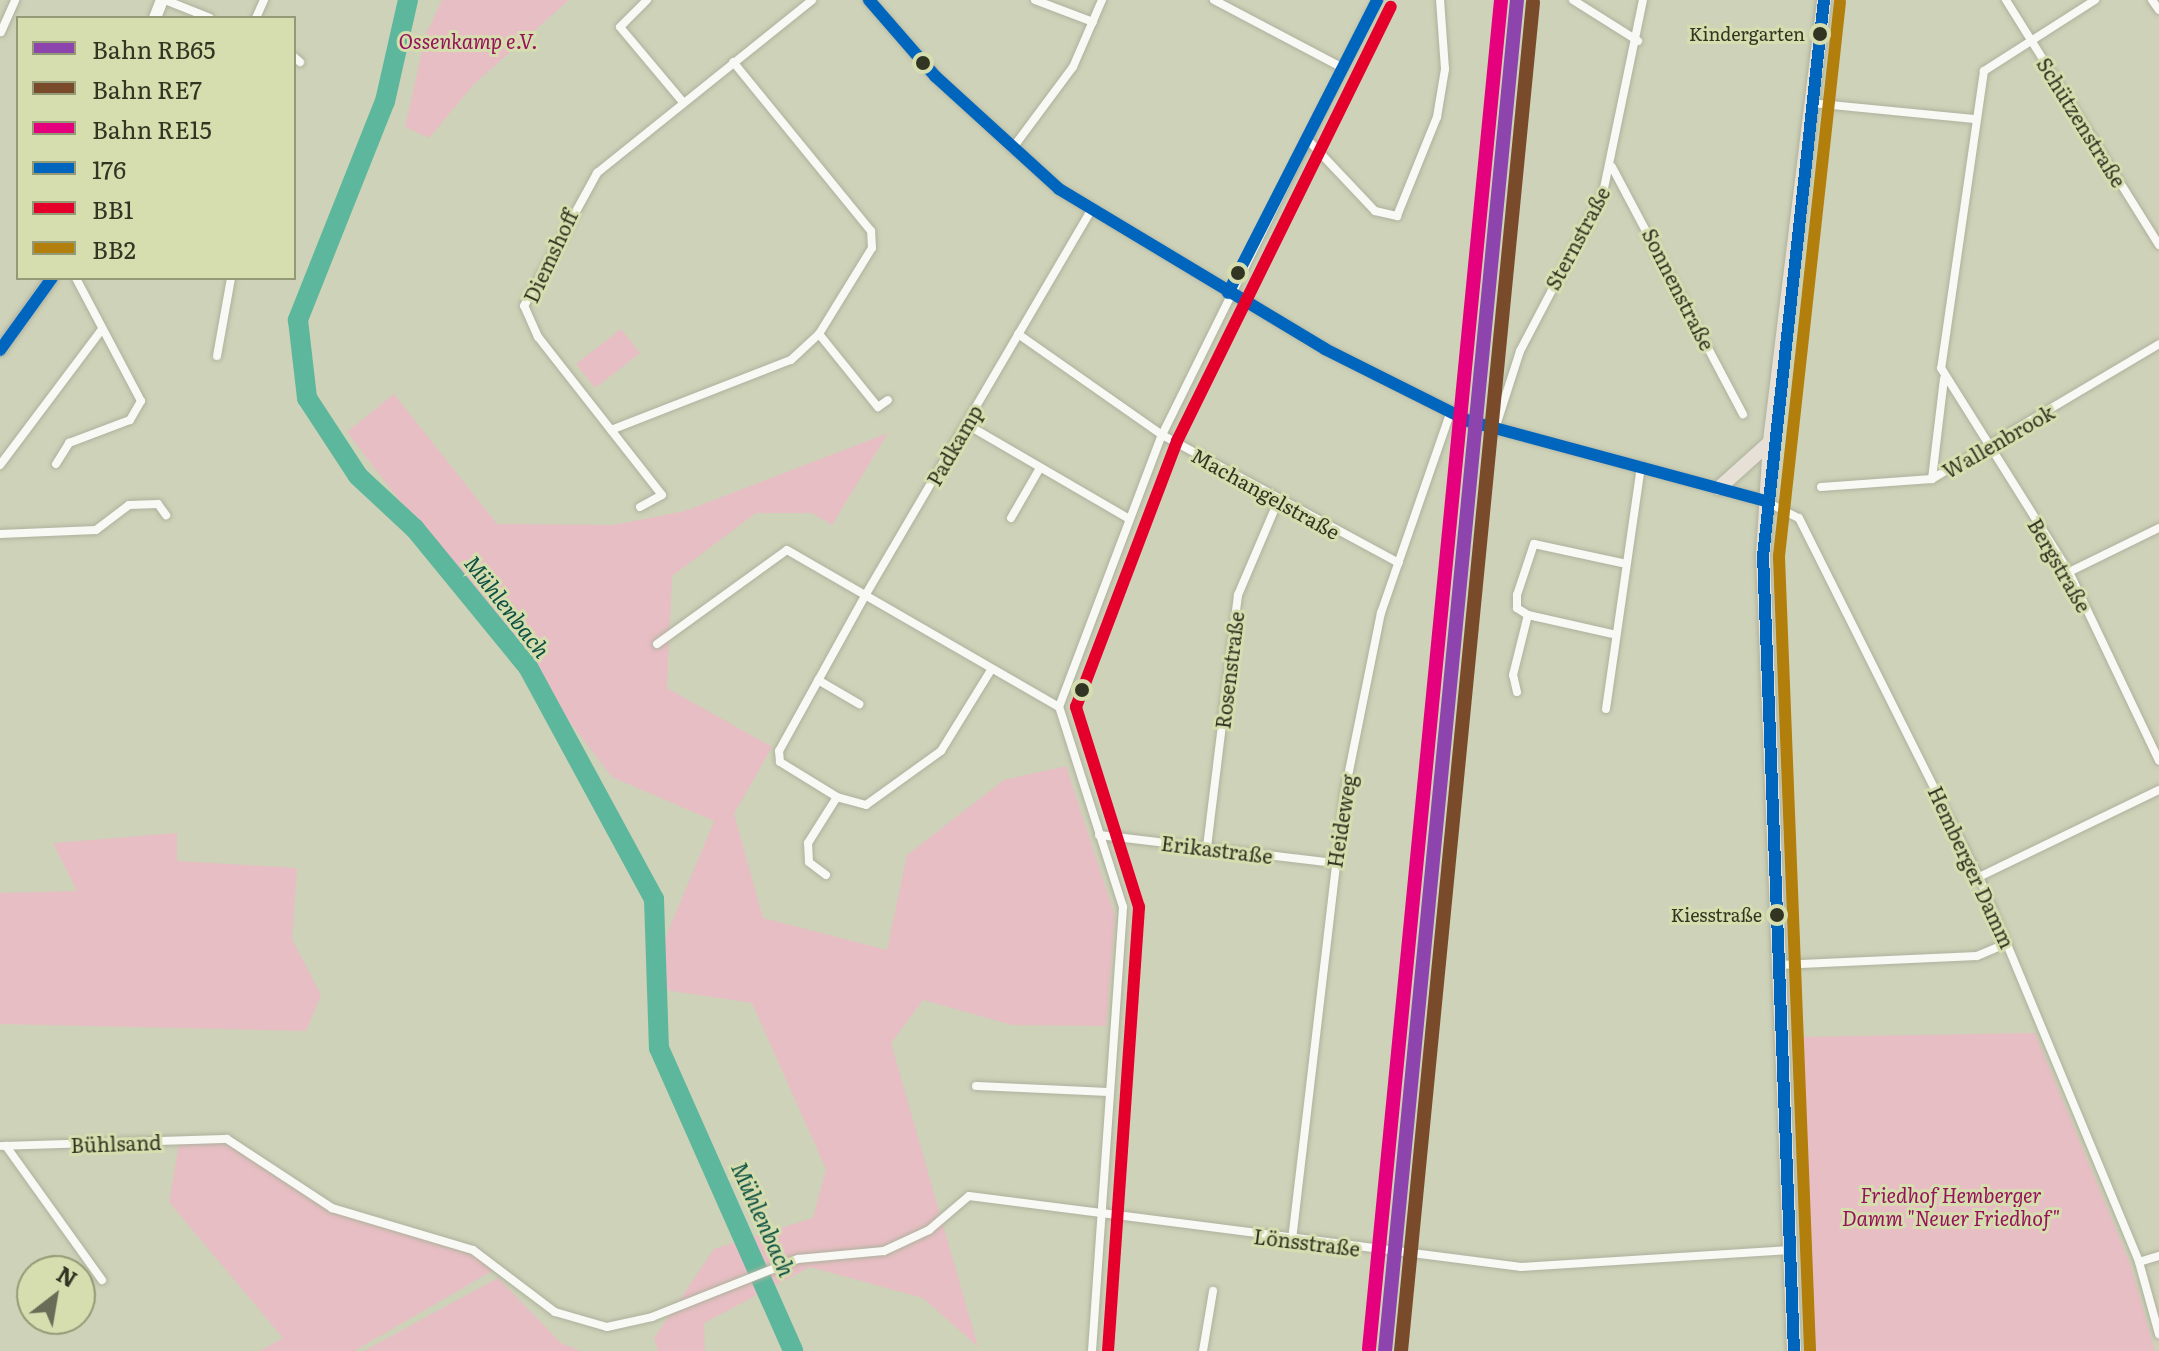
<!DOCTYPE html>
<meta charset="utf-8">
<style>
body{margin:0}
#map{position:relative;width:2159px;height:1351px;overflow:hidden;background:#ced2b8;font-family:Literata,serif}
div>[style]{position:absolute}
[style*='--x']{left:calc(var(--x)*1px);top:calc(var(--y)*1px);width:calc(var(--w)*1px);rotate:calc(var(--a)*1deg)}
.green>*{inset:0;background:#e7bec3}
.river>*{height:20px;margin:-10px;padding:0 10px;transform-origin:10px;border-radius:10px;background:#5db79c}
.roads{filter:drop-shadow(0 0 2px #aeb19d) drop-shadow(0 0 2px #aeb19d)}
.minor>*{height:8px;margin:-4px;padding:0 4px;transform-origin:4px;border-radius:4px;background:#f8f8f4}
.tertiary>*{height:10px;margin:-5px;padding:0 5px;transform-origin:5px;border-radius:5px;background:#f8f8f4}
.secondary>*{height:12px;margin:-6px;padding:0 6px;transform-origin:6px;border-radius:6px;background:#f8f8f4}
.primary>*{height:14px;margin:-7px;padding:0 7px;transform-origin:7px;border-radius:7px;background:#e7e0d7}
.bus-1>*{height:12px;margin:-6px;padding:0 6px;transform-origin:6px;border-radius:6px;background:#0065bd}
.bus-2>*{height:12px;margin:-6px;padding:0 6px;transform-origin:6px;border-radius:6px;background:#e4002b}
.bus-3>*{height:12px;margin:-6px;padding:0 6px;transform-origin:6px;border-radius:6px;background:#b27e0c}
.rail-1>*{height:14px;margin:-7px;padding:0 7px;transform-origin:7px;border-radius:7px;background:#8e44ad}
.rail-2>*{height:14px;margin:-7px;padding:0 7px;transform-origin:7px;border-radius:7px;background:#7a4b2a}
.rail-3>*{height:14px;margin:-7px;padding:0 7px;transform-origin:7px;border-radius:7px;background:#e5007d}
.dots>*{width:22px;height:22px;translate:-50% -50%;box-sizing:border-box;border:4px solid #d6ddae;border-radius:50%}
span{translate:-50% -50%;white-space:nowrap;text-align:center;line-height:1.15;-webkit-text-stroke:6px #d6ddae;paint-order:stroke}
.bus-label{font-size:18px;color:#333523}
.right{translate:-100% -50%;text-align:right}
.park-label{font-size:20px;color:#96115a;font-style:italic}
.street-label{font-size:20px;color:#333523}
.water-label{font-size:22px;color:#0c5143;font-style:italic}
.legend{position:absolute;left:16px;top:16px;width:280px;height:264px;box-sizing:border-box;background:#d6ddae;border:2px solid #959a76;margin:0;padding:10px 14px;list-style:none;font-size:24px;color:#333523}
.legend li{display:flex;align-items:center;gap:16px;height:40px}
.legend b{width:40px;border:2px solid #959a76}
.north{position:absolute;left:16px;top:1255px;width:80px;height:80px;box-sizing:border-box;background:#d6ddae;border:2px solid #959a76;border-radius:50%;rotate:31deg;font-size:22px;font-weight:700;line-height:32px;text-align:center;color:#333523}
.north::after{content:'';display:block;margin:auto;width:28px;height:36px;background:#696c57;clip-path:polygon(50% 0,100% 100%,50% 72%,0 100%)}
</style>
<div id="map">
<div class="green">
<div style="clip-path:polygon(442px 0,569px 0,474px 84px,429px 138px,405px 127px,426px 34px)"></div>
<div style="clip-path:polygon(621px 329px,640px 353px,595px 388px,576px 364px)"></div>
<div style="clip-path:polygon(394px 394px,497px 524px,614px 525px,685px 511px,888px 433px,832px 525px,812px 513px,756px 513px,672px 576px,667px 688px,772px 747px,734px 814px,763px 918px,887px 950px,907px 855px,1004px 780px,1066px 766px,1115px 916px,1106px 1026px,1012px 1025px,923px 1000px,891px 1043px,978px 1347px,923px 1298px,810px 1267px,704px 1323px,705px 1351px,658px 1351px,654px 1338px,714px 1249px,813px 1218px,826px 1169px,752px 1003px,645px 987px,714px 821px,612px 777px,347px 432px)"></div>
<div style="clip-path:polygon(177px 833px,177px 861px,297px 868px,292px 939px,321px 995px,306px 1031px,0 1024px,0 893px,77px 891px,53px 843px)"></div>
<div style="clip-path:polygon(2035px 1033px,2130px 1263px,2155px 1351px,1811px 1351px,1798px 1037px)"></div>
<div style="clip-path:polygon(226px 1143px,331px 1210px,472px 1251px,497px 1268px,354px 1351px,260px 1351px,283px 1338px,169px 1202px,179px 1144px)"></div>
<div style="clip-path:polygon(498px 1278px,561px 1343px,580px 1351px,364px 1351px)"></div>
</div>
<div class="river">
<div style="--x:408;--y:0;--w:104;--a:102.8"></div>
<div style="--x:385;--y:101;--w:236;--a:111.7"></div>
<div style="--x:298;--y:320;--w:79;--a:83.4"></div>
<div style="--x:307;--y:398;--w:93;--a:56.8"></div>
<div style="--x:358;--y:476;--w:78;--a:42.9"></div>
<div style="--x:415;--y:529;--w:178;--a:50.7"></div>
<div style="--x:528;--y:667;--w:264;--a:61.5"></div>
<div style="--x:654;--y:899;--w:149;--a:88.1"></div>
<div style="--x:659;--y:1048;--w:331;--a:66.1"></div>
</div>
<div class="roads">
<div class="minor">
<div style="--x:165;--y:0;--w:48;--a:21.8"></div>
<div style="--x:647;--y:0;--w:38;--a:135"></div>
<div style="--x:620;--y:27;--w:98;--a:50"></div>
<div style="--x:1035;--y:0;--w:62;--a:20.8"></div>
<div style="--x:1214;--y:0;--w:146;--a:27.8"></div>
<div style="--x:1573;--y:0;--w:77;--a:32.2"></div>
<div style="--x:2006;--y:0;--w:289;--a:58"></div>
<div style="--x:2095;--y:0;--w:132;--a:147.4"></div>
<div style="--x:1984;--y:71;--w:300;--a:98.2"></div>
<div style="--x:1941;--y:368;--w:241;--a:57.9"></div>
<div style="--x:2069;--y:572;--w:209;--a:64.5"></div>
<div style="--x:2152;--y:0;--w:12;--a:55"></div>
<div style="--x:256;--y:18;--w:20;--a:-66"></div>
<div style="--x:1;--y:32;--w:35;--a:-66"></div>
<div style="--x:294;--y:57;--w:8;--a:40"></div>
<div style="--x:1811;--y:103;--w:165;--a:5.6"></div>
<div style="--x:1307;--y:139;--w:99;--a:46.6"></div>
<div style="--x:1375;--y:211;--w:23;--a:13"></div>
<div style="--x:1397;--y:216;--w:107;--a:-68"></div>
<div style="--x:1437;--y:117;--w:49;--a:-80.5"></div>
<div style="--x:1445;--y:69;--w:69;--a:-94.1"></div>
<div style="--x:1012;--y:149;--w:102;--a:-53.4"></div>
<div style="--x:1073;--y:67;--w:73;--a:-66.6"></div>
<div style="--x:1612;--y:167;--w:280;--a:62.1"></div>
<div style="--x:819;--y:334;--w:94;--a:51.1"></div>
<div style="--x:878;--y:407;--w:12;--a:-35"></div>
<div style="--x:1018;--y:334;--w:176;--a:35"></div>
<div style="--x:1162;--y:435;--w:269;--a:28.4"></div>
<div style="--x:217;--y:356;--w:79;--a:-79.8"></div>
<div style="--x:966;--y:424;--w:189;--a:30.2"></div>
<div style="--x:1495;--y:429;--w:82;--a:-72.2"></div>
<div style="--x:1520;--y:351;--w:178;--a:-62.3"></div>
<div style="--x:1603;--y:193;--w:197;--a:-78.3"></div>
<div style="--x:611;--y:430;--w:193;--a:-21.3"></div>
<div style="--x:791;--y:360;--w:38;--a:-43"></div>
<div style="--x:819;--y:334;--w:101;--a:-58.4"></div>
<div style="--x:872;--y:248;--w:17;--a:-93"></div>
<div style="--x:871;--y:231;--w:218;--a:-129.2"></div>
<div style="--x:56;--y:464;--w:25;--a:-58"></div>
<div style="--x:69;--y:443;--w:65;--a:-20.7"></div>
<div style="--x:130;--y:420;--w:22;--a:-60"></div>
<div style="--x:141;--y:401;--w:139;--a:-117.9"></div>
<div style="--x:0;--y:465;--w:170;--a:-53.1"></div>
<div style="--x:1932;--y:479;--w:101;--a:-83.2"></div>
<div style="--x:1821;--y:487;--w:111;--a:-4.1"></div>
<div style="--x:1932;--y:479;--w:264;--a:-30.7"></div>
<div style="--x:1765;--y:501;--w:38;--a:27"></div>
<div style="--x:1799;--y:518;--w:402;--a:63.4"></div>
<div style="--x:1979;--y:877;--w:417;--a:67.4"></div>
<div style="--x:2139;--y:1262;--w:75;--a:74.5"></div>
<div style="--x:640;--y:507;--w:25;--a:-29"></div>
<div style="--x:662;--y:495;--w:201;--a:-128.1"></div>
<div style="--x:538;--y:337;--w:34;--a:-114"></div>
<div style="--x:524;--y:306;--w:152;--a:-61.2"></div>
<div style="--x:597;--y:173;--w:276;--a:-38.8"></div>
<div style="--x:1011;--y:518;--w:58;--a:-59.9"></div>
<div style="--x:0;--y:534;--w:96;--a:-2.4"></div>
<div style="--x:96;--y:530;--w:41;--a:-37.1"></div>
<div style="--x:129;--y:505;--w:29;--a:-2"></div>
<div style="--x:158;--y:504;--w:14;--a:54"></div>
<div style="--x:2069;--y:572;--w:100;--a:-26.1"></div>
<div style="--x:1528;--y:615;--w:86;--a:12.7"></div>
<div style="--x:657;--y:644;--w:160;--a:-35.9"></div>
<div style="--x:787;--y:550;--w:314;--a:30"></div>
<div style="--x:991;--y:670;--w:95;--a:121.7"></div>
<div style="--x:941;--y:751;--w:92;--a:144.2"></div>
<div style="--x:866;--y:805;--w:30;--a:-165"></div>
<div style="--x:837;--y:797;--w:67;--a:-148.4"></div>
<div style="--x:780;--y:762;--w:11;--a:-95"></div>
<div style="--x:779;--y:751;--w:179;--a:-61"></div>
<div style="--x:866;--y:594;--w:444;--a:-59.6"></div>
<div style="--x:818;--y:680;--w:48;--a:30.3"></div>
<div style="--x:1517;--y:692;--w:17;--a:-103"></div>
<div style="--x:1513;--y:675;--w:62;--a:-76"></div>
<div style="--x:1528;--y:615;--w:13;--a:-148"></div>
<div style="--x:1517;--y:608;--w:13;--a:-90"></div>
<div style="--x:1517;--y:595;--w:54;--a:-71.6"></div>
<div style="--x:1534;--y:544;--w:90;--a:12.2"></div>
<div style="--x:1606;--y:709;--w:246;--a:-81.8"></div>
<div style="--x:1099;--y:835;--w:237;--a:6.8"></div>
<div style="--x:1207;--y:847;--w:254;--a:-83"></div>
<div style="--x:1238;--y:595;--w:102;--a:-66.9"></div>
<div style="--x:826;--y:875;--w:21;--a:-143"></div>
<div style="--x:809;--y:862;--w:19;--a:-93"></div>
<div style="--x:808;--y:843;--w:54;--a:-57.8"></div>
<div style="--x:1979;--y:877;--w:200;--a:-25.8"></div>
<div style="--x:1779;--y:965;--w:198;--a:-2.6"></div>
<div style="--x:1977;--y:956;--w:33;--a:-23"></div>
<div style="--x:976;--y:1086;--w:134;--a:2.6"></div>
<div style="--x:0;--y:1146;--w:227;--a:-1.8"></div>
<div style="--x:227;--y:1139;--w:126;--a:33.3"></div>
<div style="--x:332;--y:1208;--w:147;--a:16.6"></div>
<div style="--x:473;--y:1250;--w:103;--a:37.1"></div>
<div style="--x:555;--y:1312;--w:54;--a:16.1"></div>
<div style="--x:607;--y:1327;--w:46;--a:-12.5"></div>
<div style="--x:652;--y:1317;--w:157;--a:-21.7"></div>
<div style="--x:798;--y:1259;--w:86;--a:-5.3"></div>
<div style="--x:884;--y:1251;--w:50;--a:-25"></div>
<div style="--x:929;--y:1230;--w:52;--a:-40.4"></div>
<div style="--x:969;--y:1196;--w:557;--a:7.33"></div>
<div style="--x:1521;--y:1267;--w:270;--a:-3.6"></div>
<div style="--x:6;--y:1146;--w:165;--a:54.4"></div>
<div style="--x:1292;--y:1240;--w:447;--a:-83.3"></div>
<div style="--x:1344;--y:796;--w:187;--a:-78.6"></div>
<div style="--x:1381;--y:613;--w:211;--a:-70.9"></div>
<div style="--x:2139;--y:1262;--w:21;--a:-17"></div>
<div style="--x:1092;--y:1351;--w:445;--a:-86"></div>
<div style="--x:1123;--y:907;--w:210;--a:-107.7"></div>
<div style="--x:1059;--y:707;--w:291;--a:-69.3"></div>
<div style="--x:1162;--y:435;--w:485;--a:-63.7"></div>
<div style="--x:1203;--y:1351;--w:61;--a:-80.5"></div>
</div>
<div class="tertiary">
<div style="--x:869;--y:0;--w:101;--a:49"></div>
<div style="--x:935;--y:76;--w:168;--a:42.3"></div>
<div style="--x:1059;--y:189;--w:310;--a:31"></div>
<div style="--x:1325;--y:349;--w:161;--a:26.6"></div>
<div style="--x:1469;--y:421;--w:307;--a:15.1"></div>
</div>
<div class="secondary">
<div style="--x:155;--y:18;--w:19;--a:-69"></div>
<div style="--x:0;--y:350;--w:89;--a:-54.2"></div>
</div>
<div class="primary">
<div style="--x:1719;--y:488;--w:69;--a:-42"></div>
<div style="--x:1794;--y:1351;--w:796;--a:-92.23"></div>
<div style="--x:1763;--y:556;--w:115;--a:-86.5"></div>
<div style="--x:1770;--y:441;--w:444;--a:-83"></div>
</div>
</div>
<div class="bus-1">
<div style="--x:869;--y:0;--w:101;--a:49"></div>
<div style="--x:935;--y:76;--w:168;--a:42.3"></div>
<div style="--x:1059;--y:189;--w:310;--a:31"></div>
<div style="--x:1325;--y:349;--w:161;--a:26.6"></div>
<div style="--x:1469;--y:421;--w:307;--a:15.1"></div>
<div style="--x:1228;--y:293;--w:329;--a:-63"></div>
<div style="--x:0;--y:350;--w:89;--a:-54.2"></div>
<div style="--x:1794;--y:1351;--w:796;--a:-92.23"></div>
<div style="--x:1763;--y:556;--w:559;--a:-83.74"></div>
</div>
<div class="bus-2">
<div style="--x:1108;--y:1351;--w:445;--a:-86"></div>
<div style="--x:1139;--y:907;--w:210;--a:-107.5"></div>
<div style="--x:1076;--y:707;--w:285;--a:-69.2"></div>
<div style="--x:1177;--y:441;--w:484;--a:-63.8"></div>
</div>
<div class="bus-3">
<div style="--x:1810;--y:1350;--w:795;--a:-92.24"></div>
<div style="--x:1779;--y:556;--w:557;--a:-83.72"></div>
</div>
<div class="rail-1">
<div style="--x:1385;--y:1351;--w:1357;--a:-84.42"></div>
</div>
<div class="rail-2">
<div style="--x:1401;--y:1351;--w:1355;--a:-84.41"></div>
</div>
<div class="rail-3">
<div style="--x:1369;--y:1349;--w:1355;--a:-84.41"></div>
</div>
<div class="dots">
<div style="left:1820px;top:34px;background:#333523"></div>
<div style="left:923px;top:63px;background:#333523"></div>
<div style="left:1238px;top:273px;background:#333523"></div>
<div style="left:1082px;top:690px;background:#333523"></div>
<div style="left:1777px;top:915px;background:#333523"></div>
</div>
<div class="bus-label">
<span class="right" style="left:1805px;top:34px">Kindergarten</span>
<span class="right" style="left:1762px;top:915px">Kiesstraße</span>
</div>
<div class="park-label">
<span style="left:468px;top:40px">Ossenkamp e.V.</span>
<span style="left:1951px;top:1206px">Friedhof Hemberger<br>Damm "Neuer Friedhof"</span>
</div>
<div class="street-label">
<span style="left:2082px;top:122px;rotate:58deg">Schützenstraße</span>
<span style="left:1577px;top:238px;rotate:-62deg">Sternstraße</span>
<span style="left:550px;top:256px;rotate:-65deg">Diemshoff</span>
<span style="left:1679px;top:289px;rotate:63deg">Sonnenstraße</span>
<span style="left:1998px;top:441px;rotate:-30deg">Wallenbrook</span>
<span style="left:954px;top:445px;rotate:-60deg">Padkamp</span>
<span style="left:1266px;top:493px;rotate:29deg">Machangelstraße</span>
<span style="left:2060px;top:565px;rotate:60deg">Bergstraße</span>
<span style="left:1229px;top:670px;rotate:-83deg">Rosenstraße</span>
<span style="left:1341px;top:821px;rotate:-81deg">Heideweg</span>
<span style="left:1217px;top:849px;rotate:7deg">Erikastraße</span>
<span style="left:1972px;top:867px;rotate:65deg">Hemberger Damm</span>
<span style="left:116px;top:1143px;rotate:-2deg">Bühlsand</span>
<span style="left:1307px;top:1242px;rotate:7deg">Lönsstraße</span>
</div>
<div class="water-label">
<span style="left:508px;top:606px;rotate:52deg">Mühlenbach</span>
<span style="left:764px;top:1219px;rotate:66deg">Mühlenbach</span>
</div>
<ul class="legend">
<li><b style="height:10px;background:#8e44ad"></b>Bahn RB65</li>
<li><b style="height:10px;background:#7a4b2a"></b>Bahn RE7</li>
<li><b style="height:10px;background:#e5007d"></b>Bahn RE15</li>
<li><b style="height:10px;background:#0065bd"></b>176</li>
<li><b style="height:10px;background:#e4002b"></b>BB1</li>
<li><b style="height:10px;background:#b27e0c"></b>BB2</li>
</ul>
<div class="north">N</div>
</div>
